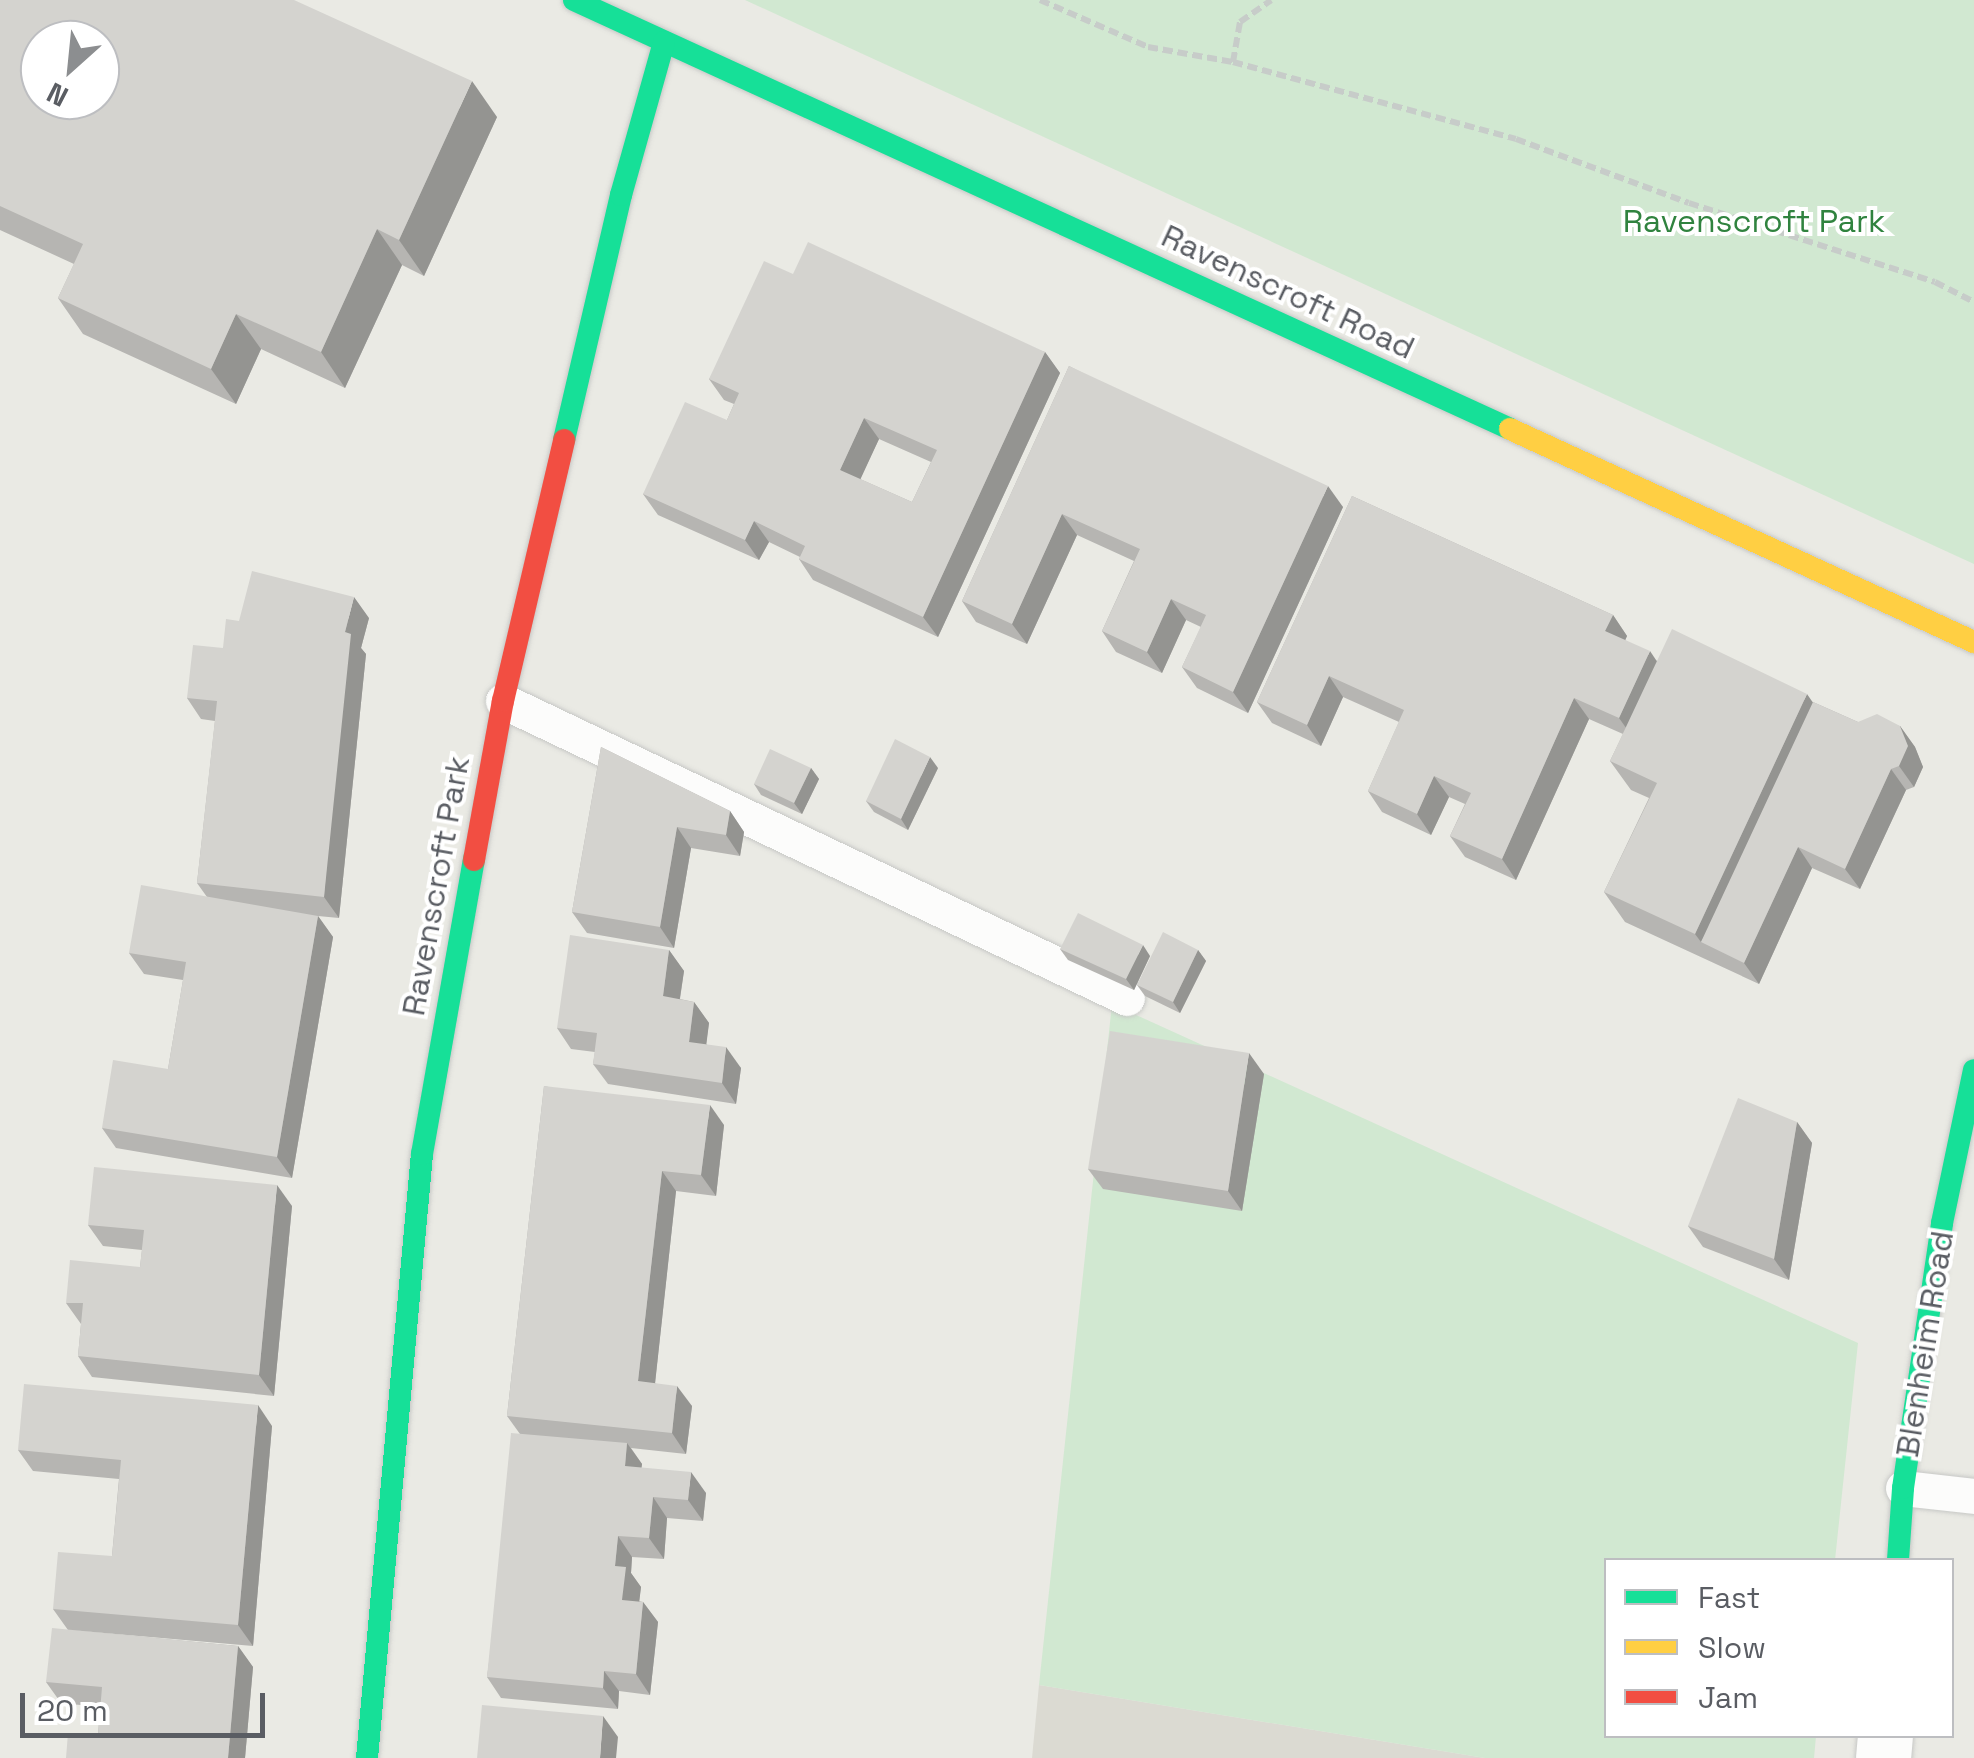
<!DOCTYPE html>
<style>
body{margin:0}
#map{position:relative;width:1974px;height:1758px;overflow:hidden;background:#eaeae4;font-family:"Space Grotesk",sans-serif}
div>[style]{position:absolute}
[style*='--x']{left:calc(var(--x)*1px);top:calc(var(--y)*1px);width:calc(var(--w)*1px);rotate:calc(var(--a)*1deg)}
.education>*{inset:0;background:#dbdad2}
.green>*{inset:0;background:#d1e8d1}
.path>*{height:6px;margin-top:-3px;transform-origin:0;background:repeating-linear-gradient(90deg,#c7ccc9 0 10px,transparent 0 15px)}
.roads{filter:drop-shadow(0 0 2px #c7c8c6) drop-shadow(0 0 2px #c7c8c6)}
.lane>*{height:35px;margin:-17.5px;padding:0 17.5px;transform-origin:17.5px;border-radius:17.5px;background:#fcfcfb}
.street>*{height:55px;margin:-27.5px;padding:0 27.5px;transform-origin:27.5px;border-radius:27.5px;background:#fcfcfb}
.fast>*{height:22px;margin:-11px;padding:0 11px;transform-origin:11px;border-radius:11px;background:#16e098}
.slow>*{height:22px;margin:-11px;padding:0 11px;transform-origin:11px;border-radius:11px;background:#ffcf43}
.jam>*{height:22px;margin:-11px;padding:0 11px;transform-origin:11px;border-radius:11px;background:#f24e42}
.wall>*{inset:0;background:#b6b5b2}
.shaded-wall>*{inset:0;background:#949491}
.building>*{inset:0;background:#d4d3cf}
span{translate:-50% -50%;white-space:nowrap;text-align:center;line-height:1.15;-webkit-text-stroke:8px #fff;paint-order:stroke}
.park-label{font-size:32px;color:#30833f}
.street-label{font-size:32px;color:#5a5d63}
.legend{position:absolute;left:1604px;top:1558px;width:350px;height:180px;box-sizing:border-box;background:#fff;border:2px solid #bdbec1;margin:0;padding:12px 18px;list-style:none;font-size:30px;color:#5a5d63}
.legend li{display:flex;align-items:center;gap:20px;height:50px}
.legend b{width:50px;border:2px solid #bdbec1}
.north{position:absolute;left:20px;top:20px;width:100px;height:100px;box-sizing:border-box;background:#fff;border:2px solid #bdbec1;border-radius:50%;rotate:207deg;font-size:28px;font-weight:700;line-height:40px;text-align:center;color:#5a5d63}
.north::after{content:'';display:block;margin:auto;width:35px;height:45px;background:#8c8e90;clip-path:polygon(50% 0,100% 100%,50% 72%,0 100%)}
.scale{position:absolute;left:20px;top:1693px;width:245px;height:45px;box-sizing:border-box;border:5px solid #5a5d63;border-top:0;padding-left:12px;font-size:30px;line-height:35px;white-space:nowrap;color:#5a5d63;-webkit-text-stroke:8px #fff;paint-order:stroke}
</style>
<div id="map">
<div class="education">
<div style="clip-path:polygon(1039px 1685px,1485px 1758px,1032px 1758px)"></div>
</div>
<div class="green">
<div style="clip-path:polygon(745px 0,1974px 0,1974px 564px)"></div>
<div style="clip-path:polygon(1112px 1004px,1858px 1343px,1835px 1560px,1606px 1560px,1606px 1736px,1816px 1736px,1814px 1758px,1485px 1758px,1039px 1685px)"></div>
</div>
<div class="path">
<div style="--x:1040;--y:0;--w:118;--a:23.5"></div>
<div style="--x:1148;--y:47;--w:86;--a:10"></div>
<div style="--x:1233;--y:62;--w:293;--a:15.2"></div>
<div style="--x:1516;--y:139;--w:184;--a:20.3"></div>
<div style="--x:1689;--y:203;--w:258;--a:17.8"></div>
<div style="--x:1935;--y:282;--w:44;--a:27.1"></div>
<div style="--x:1233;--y:62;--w:41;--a:-80.1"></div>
<div style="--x:1240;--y:22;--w:38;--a:-35"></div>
</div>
<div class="roads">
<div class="lane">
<div style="--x:503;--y:701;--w:691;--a:25.45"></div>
<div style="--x:1903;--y:1488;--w:71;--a:6.4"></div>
</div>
<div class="street">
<div style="--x:1883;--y:1758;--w:22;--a:-85"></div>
</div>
<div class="fast">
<div style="--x:574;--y:0;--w:1030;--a:24.62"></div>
<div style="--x:564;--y:440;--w:252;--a:-76.9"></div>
<div style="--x:621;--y:195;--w:159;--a:-74.3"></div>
<div style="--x:1898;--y:1560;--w:72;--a:-86"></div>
<div style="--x:1903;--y:1488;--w:268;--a:-81.6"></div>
<div style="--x:1942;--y:1223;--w:156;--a:-78.2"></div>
<div style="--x:367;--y:1758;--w:606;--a:-84.8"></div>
<div style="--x:422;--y:1154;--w:299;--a:-80"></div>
</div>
<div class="slow">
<div style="--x:1510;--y:429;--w:511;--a:24.66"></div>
</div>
<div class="jam">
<div style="--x:474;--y:860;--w:162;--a:-79.7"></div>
<div style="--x:503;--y:701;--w:268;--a:-76.8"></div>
</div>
</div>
<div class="wall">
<div style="clip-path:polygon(0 0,497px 117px,424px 276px,402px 265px,345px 388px,261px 349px,236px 404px,83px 334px,58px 298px,74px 264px,0 230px)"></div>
<div style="clip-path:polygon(evenodd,793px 274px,1045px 352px,1060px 373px,938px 637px,813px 580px,799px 559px,800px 557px,769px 542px,759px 560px,658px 515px,643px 494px,727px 420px,734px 404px,724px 400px,709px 379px,793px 274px,879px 439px,931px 462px,912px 502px,860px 479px,879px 439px)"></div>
<div style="clip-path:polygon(1069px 366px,1343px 507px,1248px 713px,1197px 688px,1182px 667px,1201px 627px,1186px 620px,1162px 673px,1116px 652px,1102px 631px,1134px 561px,1077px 535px,1027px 644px,976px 622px,962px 601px)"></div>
<div style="clip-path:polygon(1352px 496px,1613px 615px,1627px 636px,1625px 640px,1657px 661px,1813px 702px,1858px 722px,1900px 726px,1915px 747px,1923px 767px,1914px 787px,1906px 790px,1860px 889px,1812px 868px,1759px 984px,1625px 922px,1604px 892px,1649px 798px,1631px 790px,1610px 761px,1623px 734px,1589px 719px,1516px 880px,1465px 857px,1450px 836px,1465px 804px,1449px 797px,1431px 835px,1382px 812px,1368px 791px,1399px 722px,1343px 697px,1321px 746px,1272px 723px,1257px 702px)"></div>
<div style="clip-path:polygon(369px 618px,361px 648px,366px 654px,339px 918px,318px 916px,333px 937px,292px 1178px,116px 1148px,102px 1128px,168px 1069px,183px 980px,144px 974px,129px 953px,207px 897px,197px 883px,215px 721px,201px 719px,187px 698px,223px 648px,239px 621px)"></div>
<div style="clip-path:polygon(601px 747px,730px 811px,744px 832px,740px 856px,691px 848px,674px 948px,587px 933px,572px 912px)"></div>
<div style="clip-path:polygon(811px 768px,819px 779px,802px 814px,761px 795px,754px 784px)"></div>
<div style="clip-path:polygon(938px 768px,908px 830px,874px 812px,866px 801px)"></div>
<div style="clip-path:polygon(1060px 949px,1150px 956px,1134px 990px,1068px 960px)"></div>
<div style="clip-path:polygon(669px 950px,684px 971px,680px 999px,694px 1002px,709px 1023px,706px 1044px,741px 1068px,736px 1104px,608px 1084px,593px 1064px,595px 1052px,571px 1049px,557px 1028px)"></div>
<div style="clip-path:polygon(1198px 950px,1206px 961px,1180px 1013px,1145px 996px,1137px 985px)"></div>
<div style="clip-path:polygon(1264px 1074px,1242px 1211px,1103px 1189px,1088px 1169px)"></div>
<div style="clip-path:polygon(544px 1086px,724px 1125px,716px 1196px,676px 1191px,655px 1383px,692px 1406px,686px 1454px,631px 1448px,642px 1464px,641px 1468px,706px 1493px,703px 1521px,667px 1518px,664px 1559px,632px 1557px,631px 1573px,641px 1587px,639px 1601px,643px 1602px,658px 1622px,650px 1695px,619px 1691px,618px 1709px,501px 1698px,487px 1677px,520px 1434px,507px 1416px)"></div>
<div style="clip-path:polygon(1797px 1122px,1812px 1143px,1789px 1280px,1703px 1247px,1688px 1226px)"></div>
<div style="clip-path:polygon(292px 1206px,274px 1396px,92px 1377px,78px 1356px,81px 1324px,66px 1303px,140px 1267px,142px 1250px,103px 1246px,88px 1225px)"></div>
<div style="clip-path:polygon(272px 1426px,253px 1646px,70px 1630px,238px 1646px,253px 1667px,245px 1758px,66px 1758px,98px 1736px,100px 1707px,61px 1703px,46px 1682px,68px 1630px,53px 1609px,112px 1556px,119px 1479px,33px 1471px,18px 1450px)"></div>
</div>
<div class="shaded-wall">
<div style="clip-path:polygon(472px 81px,497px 117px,424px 276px,399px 240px)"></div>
<div style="clip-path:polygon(377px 229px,402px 265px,345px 388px,321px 352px)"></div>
<div style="clip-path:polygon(236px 314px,261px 349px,236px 404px,211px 369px)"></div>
<div style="clip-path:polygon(1045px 352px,1060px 373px,938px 637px,923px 617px)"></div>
<div style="clip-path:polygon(864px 418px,879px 439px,855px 491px,840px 470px)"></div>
<div style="clip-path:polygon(1328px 486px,1343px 507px,1248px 713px,1233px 692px)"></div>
<div style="clip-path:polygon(1062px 514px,1077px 535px,1027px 644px,1012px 624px)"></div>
<div style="clip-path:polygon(754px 521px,769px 542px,759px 560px,745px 540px)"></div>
<div style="clip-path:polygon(354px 597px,369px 618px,361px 648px,366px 654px,339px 918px,324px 897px,345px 632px)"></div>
<div style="clip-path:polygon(1171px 599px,1186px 620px,1162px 673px,1147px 652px)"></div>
<div style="clip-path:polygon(1613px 615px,1627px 636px,1620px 652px,1605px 631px)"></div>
<div style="clip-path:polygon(1650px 651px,1664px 672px,1634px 739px,1619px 718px)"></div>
<div style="clip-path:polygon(1329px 676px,1343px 697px,1321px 746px,1307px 725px)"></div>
<div style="clip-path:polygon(1807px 694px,1827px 723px,1701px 942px,1695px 934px)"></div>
<div style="clip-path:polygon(1574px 698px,1589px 719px,1516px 880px,1502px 859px)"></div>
<div style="clip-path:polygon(1900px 726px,1915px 747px,1923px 767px,1914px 787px,1899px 766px)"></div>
<div style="clip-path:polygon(930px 757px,938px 768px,908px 830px,901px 819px)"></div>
<div style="clip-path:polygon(811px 768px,819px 779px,802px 814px,794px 803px)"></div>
<div style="clip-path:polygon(1891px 769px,1906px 790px,1860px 889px,1845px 869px)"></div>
<div style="clip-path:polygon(1434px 776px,1449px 797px,1431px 835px,1417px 814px)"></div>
<div style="clip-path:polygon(730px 811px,744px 832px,740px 856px,726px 835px)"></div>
<div style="clip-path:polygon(677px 827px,691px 848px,674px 948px,660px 927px)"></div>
<div style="clip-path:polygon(1798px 847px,1812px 868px,1759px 984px,1744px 963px)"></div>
<div style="clip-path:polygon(318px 916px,333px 937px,292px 1178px,277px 1157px)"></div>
<div style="clip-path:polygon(1143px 945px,1150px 956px,1134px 990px,1126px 979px)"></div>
<div style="clip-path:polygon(669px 950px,684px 971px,677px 1017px,663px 996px)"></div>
<div style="clip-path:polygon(1198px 950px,1206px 961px,1180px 1013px,1173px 1002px)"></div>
<div style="clip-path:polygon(694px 1002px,709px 1023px,704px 1063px,689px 1042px)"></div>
<div style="clip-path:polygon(726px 1047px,741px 1068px,736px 1104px,722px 1083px)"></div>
<div style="clip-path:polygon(1249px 1053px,1264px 1074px,1242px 1211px,1228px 1191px)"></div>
<div style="clip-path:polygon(710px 1105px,724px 1125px,716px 1196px,701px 1175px)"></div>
<div style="clip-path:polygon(1797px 1122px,1812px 1143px,1789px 1280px,1774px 1259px)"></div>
<div style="clip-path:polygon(662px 1171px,676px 1191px,653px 1402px,638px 1381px)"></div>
<div style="clip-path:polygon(277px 1185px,292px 1206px,274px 1396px,259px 1375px)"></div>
<div style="clip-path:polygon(677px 1386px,692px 1406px,686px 1454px,672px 1433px)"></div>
<div style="clip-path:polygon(258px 1405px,272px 1426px,253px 1646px,238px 1625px)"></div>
<div style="clip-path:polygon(627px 1443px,642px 1464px,639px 1487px,625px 1466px)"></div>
<div style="clip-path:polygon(691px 1472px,706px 1493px,703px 1521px,688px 1500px)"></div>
<div style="clip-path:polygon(653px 1497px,667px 1518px,664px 1559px,649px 1538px)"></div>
<div style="clip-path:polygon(618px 1536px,632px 1557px,631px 1573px,641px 1587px,637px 1621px,622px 1600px,615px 1566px)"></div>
<div style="clip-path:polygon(643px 1602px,658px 1622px,650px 1695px,636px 1674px)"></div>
<div style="clip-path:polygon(238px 1646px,253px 1667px,245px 1758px,228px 1758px)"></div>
<div style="clip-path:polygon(604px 1671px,619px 1691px,618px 1709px,603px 1688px)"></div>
<div style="clip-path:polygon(603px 1716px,618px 1737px,616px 1758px,600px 1758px)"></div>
</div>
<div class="building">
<div style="clip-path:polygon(evenodd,0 0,294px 0,472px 81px,399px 240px,377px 229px,321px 352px,236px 314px,211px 369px,58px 298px,83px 244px,0 206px,0 0,40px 40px,100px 40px,100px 100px,40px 100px,40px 40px)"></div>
<div style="clip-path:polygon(evenodd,808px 242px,1045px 352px,923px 617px,799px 559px,805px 546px,754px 521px,745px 540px,643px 494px,685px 402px,727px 420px,739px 393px,709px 379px,764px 261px,793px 274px,808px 242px,864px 418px,937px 450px,912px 502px,840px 470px,864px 418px)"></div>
<div style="clip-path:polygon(1069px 366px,1328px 486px,1233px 692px,1182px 667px,1206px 615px,1171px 599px,1147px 652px,1102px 631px,1140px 549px,1062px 514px,1012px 624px,962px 601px)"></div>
<div style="clip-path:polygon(1352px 496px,1613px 615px,1605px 631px,1650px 651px,1619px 718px,1574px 698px,1502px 859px,1450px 836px,1471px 793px,1434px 776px,1417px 814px,1368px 791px,1404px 710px,1329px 676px,1307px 725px,1257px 702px)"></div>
<div style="clip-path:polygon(252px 571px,354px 597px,345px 632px,351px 634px,324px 897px,197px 883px,217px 701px,187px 698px,193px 645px,223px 648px,226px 619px,239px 621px)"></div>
<div style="clip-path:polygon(1672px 629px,1807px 694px,1695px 934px,1604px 892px,1657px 783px,1610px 761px)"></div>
<div style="clip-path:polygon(1813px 702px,1858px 722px,1877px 714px,1900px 726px,1908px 746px,1899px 766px,1891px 769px,1845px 869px,1798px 847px,1744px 963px,1701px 942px)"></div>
<div style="clip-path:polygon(895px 739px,930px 757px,901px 819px,866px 801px)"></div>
<div style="clip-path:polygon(601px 747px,730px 811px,726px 835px,677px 827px,660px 927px,572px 912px)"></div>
<div style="clip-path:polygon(770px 749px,811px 768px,794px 803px,754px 784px)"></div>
<div style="clip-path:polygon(141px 885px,318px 916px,277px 1157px,102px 1128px,113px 1060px,168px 1069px,186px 962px,129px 953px)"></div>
<div style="clip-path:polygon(1078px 913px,1143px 945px,1126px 979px,1060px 949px)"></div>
<div style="clip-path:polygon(1163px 932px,1198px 950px,1173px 1002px,1137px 985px)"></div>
<div style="clip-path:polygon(570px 935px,669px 950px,663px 996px,694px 1002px,689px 1042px,726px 1047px,722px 1083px,593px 1064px,597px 1033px,557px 1028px)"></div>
<div style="clip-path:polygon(1110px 1031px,1249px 1053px,1228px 1191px,1088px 1169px)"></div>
<div style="clip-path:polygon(544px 1086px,710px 1105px,701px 1175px,662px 1171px,638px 1381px,677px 1386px,672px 1433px,507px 1416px)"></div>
<div style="clip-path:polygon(1738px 1098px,1797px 1122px,1774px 1259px,1688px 1226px)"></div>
<div style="clip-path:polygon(94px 1167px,277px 1185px,259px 1375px,78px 1356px,83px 1303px,66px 1303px,70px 1260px,140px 1267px,144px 1230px,88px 1225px)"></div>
<div style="clip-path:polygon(24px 1384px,258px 1405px,238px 1625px,53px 1609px,58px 1552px,112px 1556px,121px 1460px,18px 1450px)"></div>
<div style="clip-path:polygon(511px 1433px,627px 1443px,625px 1466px,691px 1472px,688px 1500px,653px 1497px,649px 1538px,618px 1536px,615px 1566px,626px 1567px,622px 1600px,643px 1602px,636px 1674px,604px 1671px,603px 1688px,487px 1677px)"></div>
<div style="clip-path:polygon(52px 1628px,238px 1646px,228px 1758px,66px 1758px,68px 1733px,98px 1736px,102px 1687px,46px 1682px)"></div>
<div style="clip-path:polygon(482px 1705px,603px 1716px,600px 1758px,477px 1758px)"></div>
</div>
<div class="park-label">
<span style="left:1754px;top:221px">Ravenscroft Park</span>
</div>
<div class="street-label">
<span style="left:1288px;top:292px;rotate:25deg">Ravenscroft Road</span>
<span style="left:436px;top:886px;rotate:-80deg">Ravenscroft Park</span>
<span style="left:1925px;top:1344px;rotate:-81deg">Blenheim Road</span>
</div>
<ul class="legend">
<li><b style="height:12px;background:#16e098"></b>Fast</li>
<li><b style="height:12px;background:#ffcf43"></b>Slow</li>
<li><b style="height:12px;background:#f24e42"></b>Jam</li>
</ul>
<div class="north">N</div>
<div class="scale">20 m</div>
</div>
